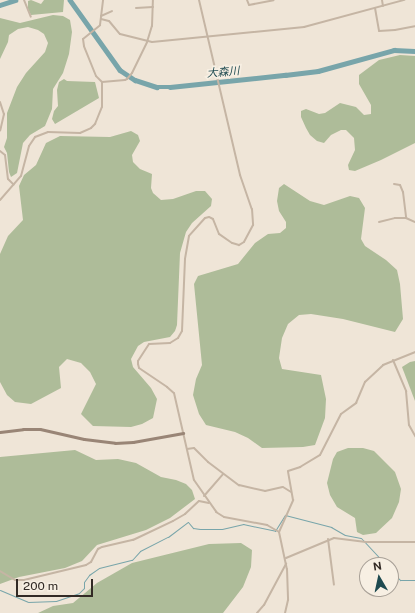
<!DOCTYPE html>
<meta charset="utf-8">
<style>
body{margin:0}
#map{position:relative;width:415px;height:613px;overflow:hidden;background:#efe5d7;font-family:"Public Sans","Noto Sans JP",sans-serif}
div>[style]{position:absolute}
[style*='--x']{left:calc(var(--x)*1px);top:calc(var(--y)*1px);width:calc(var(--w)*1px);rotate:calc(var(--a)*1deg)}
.green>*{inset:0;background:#aebc99}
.stream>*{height:1px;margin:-0.5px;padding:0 0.5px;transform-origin:0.5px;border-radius:0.5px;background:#78a5aa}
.river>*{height:4.5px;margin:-2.25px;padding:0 2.25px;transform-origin:2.25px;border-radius:2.25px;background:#78a5aa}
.street>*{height:2px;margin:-1px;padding:0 1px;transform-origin:1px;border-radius:1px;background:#c5b5a4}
.secondary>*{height:3px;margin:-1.5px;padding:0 1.5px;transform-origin:1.5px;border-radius:1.5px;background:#998576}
span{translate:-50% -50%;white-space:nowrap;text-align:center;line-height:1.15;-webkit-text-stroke:3.5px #f7efe3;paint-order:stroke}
.water-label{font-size:11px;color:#1e4a50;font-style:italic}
.north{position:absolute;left:359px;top:557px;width:40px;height:40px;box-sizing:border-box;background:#f7efe3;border:1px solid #a8a097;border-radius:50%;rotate:351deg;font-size:11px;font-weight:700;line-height:16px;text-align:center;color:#322a25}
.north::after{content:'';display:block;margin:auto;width:14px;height:18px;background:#1e4a50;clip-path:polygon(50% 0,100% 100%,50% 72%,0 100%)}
.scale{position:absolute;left:16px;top:579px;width:77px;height:18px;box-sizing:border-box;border:2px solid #322a25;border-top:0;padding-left:5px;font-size:12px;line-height:14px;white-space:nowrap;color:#322a25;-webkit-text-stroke:3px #f7efe3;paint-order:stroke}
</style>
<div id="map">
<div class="green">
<div style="clip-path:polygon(31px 0,41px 4px,44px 0,64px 0,63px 12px,31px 15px,28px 9px,28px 1px)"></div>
<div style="clip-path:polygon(53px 15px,63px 16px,70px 20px,72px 32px,69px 54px,63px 73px,53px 89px,52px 109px,45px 126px,30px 135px,23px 143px,17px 173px,11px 177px,9px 172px,7px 153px,4px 147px,7px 138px,7px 113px,17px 87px,26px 73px,45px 52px,48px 43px,44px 34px,38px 30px,28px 27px,18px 29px,9px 35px,8px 42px,0 59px,0 18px,20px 23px)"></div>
<div style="clip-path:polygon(400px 55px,415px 56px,415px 143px,381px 160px,355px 171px,349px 170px,348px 165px,355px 150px,354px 138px,346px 130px,341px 130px,331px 135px,324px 143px,317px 141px,310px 135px,306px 128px,301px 117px,301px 111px,306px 109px,319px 114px,325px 113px,340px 103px,356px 107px,364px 115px,371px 114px,371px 105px,359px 84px,359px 75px,379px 60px)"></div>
<div style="clip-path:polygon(64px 79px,67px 81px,95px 82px,99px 98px,55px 124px,52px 119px,54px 111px,58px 106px,57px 90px,59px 82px)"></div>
<div style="clip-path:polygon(131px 131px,138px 135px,140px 141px,132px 155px,133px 162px,140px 169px,152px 174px,151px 188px,153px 193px,161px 200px,173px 199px,196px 191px,205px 191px,212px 199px,211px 206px,192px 223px,186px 232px,180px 253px,177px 325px,175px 331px,170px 337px,144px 342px,138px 346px,131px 359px,133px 367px,151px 388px,157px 399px,153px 418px,142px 424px,131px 427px,93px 426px,81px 414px,96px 384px,90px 372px,81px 363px,67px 359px,59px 367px,61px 388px,31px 404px,15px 402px,7px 395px,0 382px,0 254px,8px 236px,23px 220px,19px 186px,24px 175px,36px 165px,46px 143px,60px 136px,110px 137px)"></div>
<div style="clip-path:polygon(284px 184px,310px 201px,324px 205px,350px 196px,359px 198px,365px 208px,361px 239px,365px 246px,386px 260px,397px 270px,400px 284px,403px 319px,395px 332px,343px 319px,311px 314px,299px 315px,288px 324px,282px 338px,279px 358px,282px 369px,321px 375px,326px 399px,325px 418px,315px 445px,303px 447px,262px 448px,248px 438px,235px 432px,206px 425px,199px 414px,193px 395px,196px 379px,202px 365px,194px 284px,198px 276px,238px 264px,255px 243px,268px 234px,280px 233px,286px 228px,286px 222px,279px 211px,277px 201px,279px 188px)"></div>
<div style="clip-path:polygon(415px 361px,415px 401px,402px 367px,410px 362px)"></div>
<div style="clip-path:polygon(348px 448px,363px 448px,374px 451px,395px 472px,401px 489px,399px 502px,392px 518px,376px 533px,363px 535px,357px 532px,355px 518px,337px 507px,330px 495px,327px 483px,333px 459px,337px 452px)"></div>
<div style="clip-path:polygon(75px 450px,96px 460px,118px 459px,136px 463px,161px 477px,176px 480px,186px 484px,192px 490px,195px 499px,170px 518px,146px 530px,97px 545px,82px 561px,65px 568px,19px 577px,0 584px,0 457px)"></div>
<div style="clip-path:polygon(241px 543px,252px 550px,251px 567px,243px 587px,223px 613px,38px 613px,53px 606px,73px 603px,97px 583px,132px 563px,209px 544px)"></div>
</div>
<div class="stream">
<div style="--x:391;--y:571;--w:13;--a:45"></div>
<div style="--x:400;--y:580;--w:15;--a:0"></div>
<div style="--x:0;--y:590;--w:30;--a:23"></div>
<div style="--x:28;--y:602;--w:28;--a:-2"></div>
<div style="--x:56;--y:601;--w:24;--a:-19"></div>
<div style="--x:79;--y:593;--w:7;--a:-45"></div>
<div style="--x:84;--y:588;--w:6;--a:-90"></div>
<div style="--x:84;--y:582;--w:9;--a:-54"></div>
<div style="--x:89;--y:575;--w:12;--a:-35"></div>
<div style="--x:99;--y:568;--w:34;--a:-14"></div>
<div style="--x:132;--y:560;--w:12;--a:-48"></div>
<div style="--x:140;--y:551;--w:31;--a:-27"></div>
<div style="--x:168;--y:537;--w:25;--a:-37"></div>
<div style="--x:188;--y:522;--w:8;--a:50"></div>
<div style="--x:193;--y:528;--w:7;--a:8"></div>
<div style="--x:200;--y:529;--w:22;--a:0"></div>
<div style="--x:222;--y:529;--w:22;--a:-13"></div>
<div style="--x:243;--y:524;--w:33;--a:12"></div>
<div style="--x:275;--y:531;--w:19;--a:-58"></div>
<div style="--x:285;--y:515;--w:48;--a:14.6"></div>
<div style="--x:331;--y:527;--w:16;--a:30"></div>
<div style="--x:345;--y:535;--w:16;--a:11"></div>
<div style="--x:361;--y:538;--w:37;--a:47"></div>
</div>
<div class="river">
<div style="--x:70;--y:0;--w:86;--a:54.5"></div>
<div style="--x:120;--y:70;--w:18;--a:34"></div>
<div style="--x:135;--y:80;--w:23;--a:18"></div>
<div style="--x:157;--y:87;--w:13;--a:0"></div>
<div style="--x:170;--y:87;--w:116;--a:-6"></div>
<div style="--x:285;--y:75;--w:33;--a:-7"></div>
<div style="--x:318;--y:71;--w:79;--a:-15.4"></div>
<div style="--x:394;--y:50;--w:21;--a:3"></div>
<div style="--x:0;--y:5;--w:16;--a:-18"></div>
</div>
<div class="street">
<div style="--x:24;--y:0;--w:18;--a:68"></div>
<div style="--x:199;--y:0;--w:180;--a:76.8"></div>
<div style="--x:240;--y:175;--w:36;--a:71"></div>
<div style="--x:252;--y:209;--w:16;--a:86"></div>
<div style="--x:253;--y:225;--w:19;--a:118"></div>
<div style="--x:244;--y:242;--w:6;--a:149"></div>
<div style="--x:239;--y:245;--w:7;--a:-164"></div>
<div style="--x:232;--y:243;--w:16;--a:-145"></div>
<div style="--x:219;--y:234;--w:16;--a:-112"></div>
<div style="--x:213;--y:219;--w:4;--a:-153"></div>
<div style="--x:209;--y:217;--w:4;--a:166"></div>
<div style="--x:205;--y:218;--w:24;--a:132"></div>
<div style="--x:189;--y:236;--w:23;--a:100"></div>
<div style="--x:185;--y:259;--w:72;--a:92.4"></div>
<div style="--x:182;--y:331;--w:8;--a:120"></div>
<div style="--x:178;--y:338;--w:9;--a:148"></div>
<div style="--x:170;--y:343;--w:21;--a:177"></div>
<div style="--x:149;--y:344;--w:20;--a:123"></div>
<div style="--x:138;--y:361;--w:3;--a:90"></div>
<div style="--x:138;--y:364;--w:4;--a:76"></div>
<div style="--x:139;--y:368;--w:34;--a:34"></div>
<div style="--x:167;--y:387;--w:9;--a:41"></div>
<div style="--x:174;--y:393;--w:89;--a:77.1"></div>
<div style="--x:194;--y:480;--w:39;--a:55"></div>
<div style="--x:216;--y:512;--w:9;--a:32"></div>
<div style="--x:224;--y:517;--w:44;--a:10.5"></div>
<div style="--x:267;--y:525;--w:14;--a:30"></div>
<div style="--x:279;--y:532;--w:38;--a:78"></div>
<div style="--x:287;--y:569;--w:31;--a:88"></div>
<div style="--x:288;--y:600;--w:13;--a:103"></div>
<div style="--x:247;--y:0;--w:5;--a:68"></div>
<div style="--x:249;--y:5;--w:25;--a:-11"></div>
<div style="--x:382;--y:0;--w:6;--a:81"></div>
<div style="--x:136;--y:8;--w:17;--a:-3"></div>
<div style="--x:375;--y:8;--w:23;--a:80"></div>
<div style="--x:379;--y:31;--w:16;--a:-4"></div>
<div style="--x:395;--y:30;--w:20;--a:-11"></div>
<div style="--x:101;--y:16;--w:12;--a:-24"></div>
<div style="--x:101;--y:19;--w:8;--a:14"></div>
<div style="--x:109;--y:21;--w:17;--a:50"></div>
<div style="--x:120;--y:34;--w:33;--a:14"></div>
<div style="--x:152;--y:42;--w:153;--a:-5.6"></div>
<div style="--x:304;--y:27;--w:104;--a:-15.1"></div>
<div style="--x:102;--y:82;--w:8;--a:-135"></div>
<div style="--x:96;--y:76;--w:32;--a:-112"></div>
<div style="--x:84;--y:46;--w:7;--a:-98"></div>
<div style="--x:83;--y:39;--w:22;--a:-39"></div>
<div style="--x:100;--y:25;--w:25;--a:-83"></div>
<div style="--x:0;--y:102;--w:13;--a:72"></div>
<div style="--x:4;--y:114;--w:17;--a:103"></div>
<div style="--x:0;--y:151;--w:6;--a:39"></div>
<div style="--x:5;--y:155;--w:24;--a:83"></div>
<div style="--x:8;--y:179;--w:8;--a:45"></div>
<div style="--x:394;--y:184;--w:6;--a:9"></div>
<div style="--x:400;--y:185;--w:8;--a:67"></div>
<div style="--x:403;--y:192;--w:26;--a:83"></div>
<div style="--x:0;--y:200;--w:32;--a:-49"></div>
<div style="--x:21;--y:176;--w:31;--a:-75"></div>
<div style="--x:29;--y:146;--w:11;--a:-56"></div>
<div style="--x:35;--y:137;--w:14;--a:-21"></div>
<div style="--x:48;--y:132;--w:32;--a:2"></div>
<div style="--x:80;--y:133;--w:12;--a:-24"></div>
<div style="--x:91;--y:128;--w:6;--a:-45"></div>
<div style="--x:95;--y:124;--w:18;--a:-68"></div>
<div style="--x:102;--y:107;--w:25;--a:-90"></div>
<div style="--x:102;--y:82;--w:23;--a:-5"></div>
<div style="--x:125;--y:80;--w:2;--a:-27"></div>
<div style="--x:127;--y:79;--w:8;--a:-50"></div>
<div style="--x:132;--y:73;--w:34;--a:-64"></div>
<div style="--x:147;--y:42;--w:17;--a:-73"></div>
<div style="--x:152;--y:26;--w:26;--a:-88"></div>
<div style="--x:379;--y:222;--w:16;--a:-14"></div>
<div style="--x:395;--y:218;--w:11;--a:0"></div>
<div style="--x:406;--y:218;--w:10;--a:24"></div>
<div style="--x:393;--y:360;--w:34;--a:67"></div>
<div style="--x:406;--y:391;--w:34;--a:85"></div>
<div style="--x:409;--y:425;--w:13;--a:61"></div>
<div style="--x:187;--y:449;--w:7;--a:-8"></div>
<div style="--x:194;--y:448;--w:20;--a:45"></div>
<div style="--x:208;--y:462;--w:39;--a:37"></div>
<div style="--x:239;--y:485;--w:27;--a:13"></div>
<div style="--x:265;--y:491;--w:18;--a:-13"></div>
<div style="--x:283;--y:487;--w:9;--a:32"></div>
<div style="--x:204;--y:496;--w:29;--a:-49"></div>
<div style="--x:279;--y:532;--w:35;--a:-66"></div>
<div style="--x:293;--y:500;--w:29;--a:-100"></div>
<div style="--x:288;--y:471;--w:13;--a:-18"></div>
<div style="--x:300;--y:467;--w:23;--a:-31"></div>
<div style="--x:320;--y:455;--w:46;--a:-62.9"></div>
<div style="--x:341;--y:414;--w:19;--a:-36"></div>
<div style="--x:356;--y:403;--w:23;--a:-67"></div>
<div style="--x:365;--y:382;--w:25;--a:-43"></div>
<div style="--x:383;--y:365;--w:35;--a:-22"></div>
<div style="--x:328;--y:539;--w:46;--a:82.6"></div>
<div style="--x:286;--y:558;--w:52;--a:-22.6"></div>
<div style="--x:334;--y:538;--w:32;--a:7"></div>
<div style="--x:366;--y:542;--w:49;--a:0"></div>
<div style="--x:0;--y:571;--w:17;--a:31"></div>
<div style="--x:15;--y:580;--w:9;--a:0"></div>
<div style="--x:24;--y:580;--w:64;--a:-13.6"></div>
<div style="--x:86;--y:565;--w:6;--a:-31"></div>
<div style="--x:91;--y:562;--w:15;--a:-62"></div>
<div style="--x:98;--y:549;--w:4;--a:-27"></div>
<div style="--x:102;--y:547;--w:32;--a:-13"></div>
<div style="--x:133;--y:540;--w:44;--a:-25.4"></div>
<div style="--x:173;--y:521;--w:14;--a:-30"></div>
<div style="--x:185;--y:514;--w:19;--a:-43"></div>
<div style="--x:199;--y:501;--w:10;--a:11"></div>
<div style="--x:257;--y:613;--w:11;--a:-49"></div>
<div style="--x:264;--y:605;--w:47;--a:-61.8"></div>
</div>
<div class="secondary">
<div style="--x:0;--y:432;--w:23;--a:-7"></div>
<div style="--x:23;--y:429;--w:17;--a:0"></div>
<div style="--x:40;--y:429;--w:45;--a:12.8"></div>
<div style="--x:84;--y:439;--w:31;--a:7"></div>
<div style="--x:115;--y:443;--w:18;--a:-3"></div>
<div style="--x:133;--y:442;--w:51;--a:-10.2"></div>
</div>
<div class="water-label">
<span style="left:223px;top:72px;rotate:-5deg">大森川</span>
</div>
<div class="north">N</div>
<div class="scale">200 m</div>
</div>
